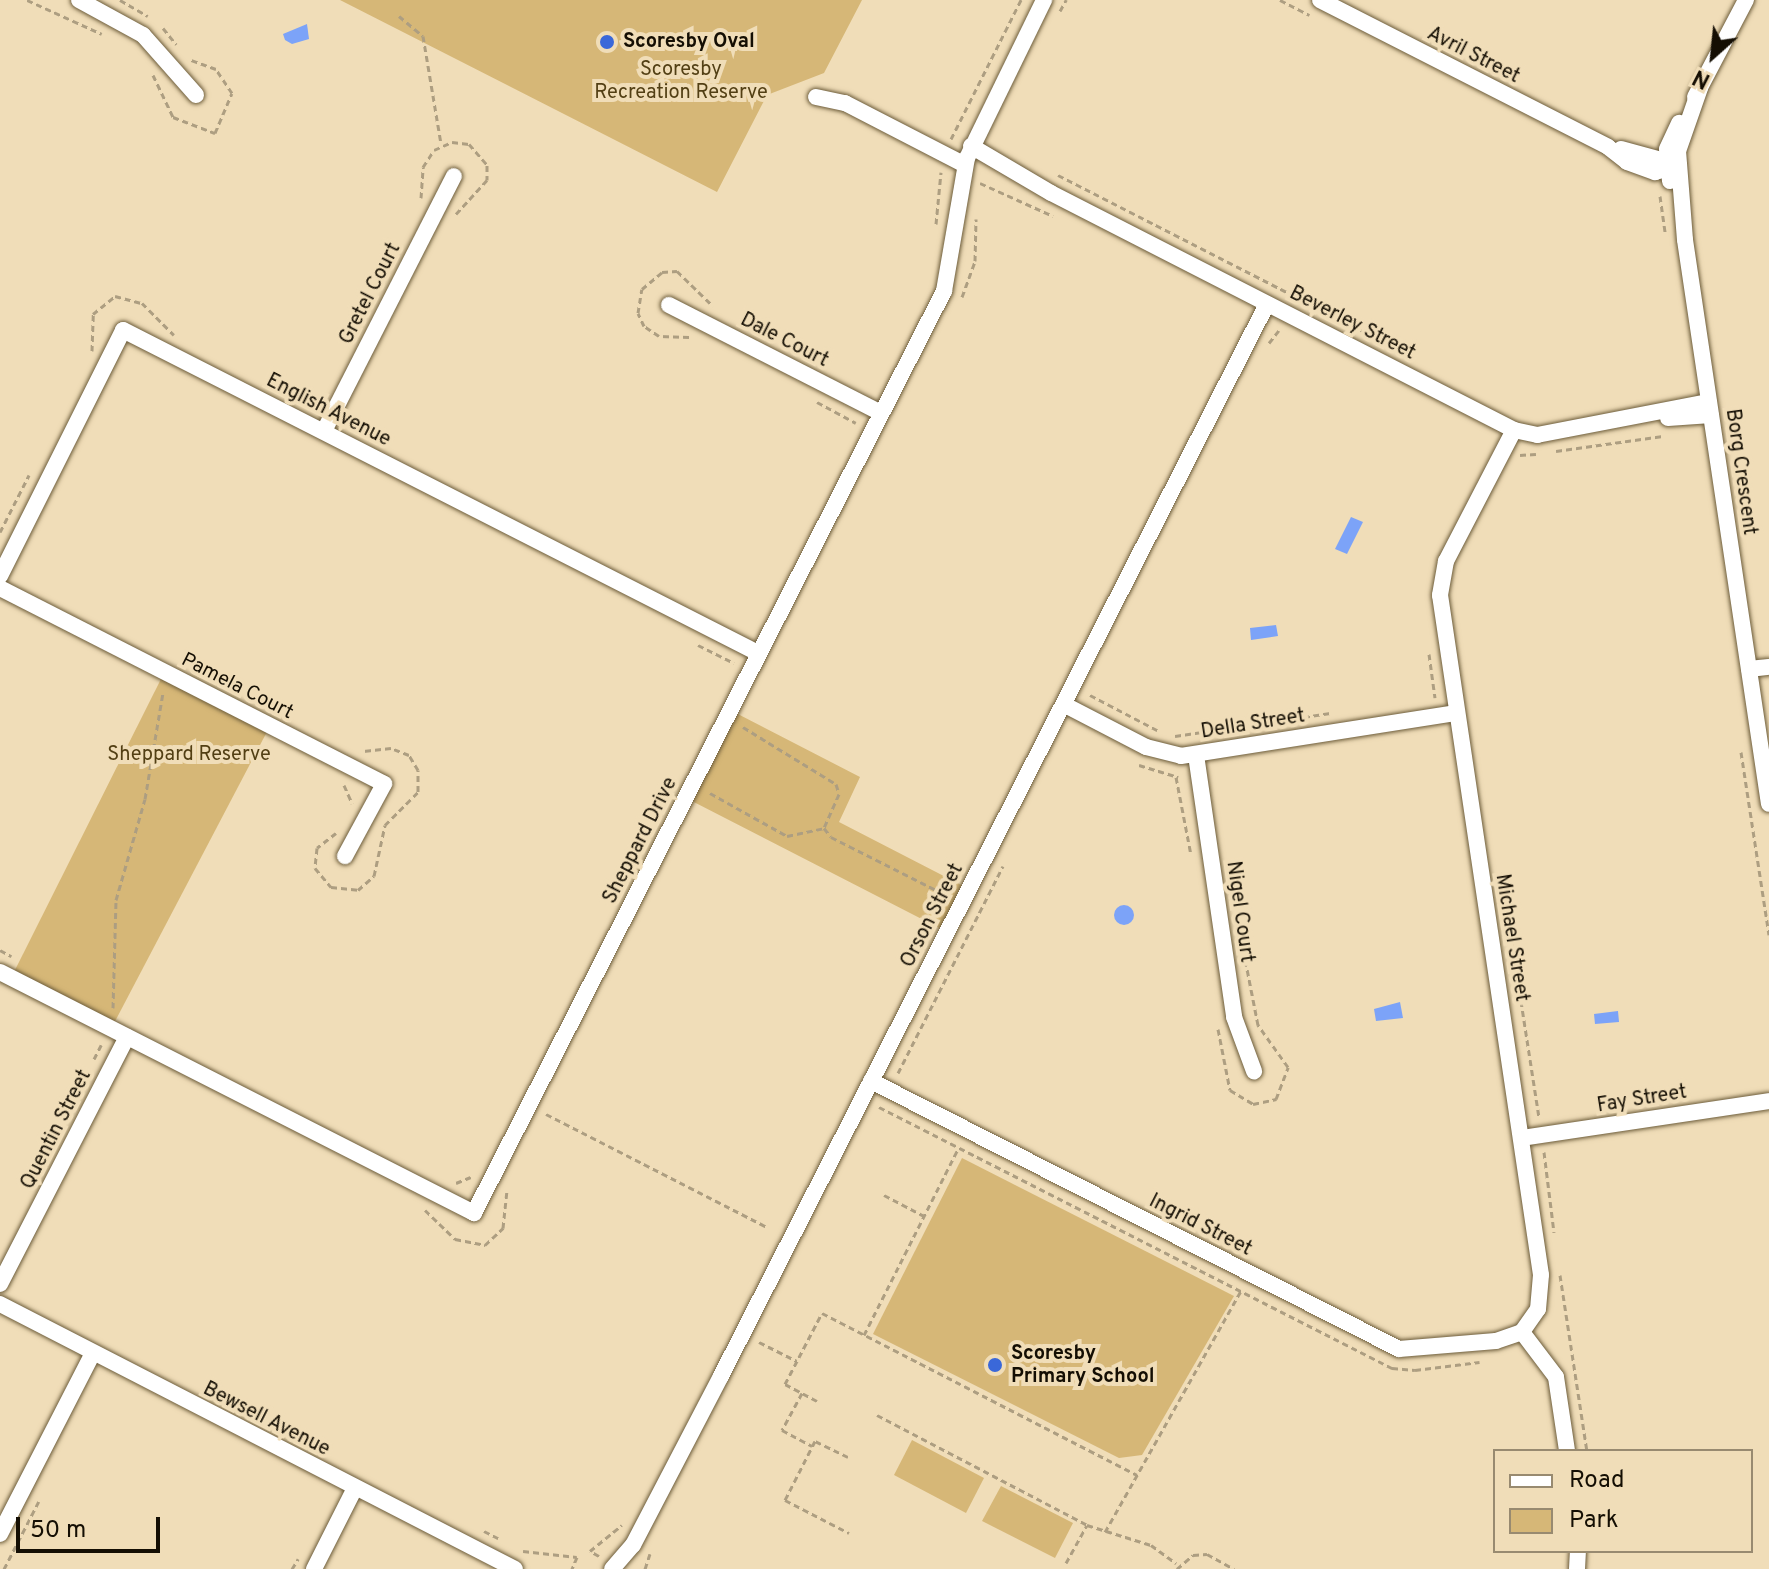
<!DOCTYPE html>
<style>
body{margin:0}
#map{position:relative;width:1769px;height:1569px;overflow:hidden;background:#f0ddb8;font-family:Overpass,sans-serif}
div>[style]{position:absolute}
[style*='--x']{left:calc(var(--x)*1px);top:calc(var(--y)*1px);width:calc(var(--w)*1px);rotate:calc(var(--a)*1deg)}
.green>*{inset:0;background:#d6b777}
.water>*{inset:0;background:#7ca3f8}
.round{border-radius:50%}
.path>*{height:3px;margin-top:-1.5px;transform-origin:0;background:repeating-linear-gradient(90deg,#ad9e81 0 6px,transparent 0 10px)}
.roads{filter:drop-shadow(0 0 2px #6c5c3a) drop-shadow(0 0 2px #6c5c3a)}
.street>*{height:16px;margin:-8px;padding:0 8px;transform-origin:8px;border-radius:8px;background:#fff}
.dots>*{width:22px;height:22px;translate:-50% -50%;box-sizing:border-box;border:4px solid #f0ddb8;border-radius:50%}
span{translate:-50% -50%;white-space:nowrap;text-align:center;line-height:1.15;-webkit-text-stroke:8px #f0ddb8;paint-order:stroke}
.poi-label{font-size:20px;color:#140e03;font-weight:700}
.left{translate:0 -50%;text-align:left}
.street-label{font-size:20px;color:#140e03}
.park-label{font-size:20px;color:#523f14}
.legend{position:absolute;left:1493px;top:1449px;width:260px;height:104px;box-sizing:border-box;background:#f0ddb8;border:2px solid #988a70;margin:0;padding:10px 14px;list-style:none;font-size:24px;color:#140e03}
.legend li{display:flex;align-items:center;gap:16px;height:40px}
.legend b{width:40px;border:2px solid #988a70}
.north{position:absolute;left:1673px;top:16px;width:80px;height:80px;-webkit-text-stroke:6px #f0ddb8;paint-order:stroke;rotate:207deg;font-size:22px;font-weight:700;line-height:32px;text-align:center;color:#140e03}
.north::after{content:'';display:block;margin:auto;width:28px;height:36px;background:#140e03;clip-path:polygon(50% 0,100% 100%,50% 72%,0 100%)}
.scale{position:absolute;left:16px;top:1517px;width:144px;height:36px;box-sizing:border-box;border:4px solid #140e03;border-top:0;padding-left:10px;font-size:24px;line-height:28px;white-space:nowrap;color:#140e03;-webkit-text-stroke:6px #f0ddb8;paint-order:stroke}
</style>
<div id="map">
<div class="green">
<div style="clip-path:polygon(340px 0,862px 0,824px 73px,767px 95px,717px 192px)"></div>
<div style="clip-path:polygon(164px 673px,270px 726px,111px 1029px,11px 978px)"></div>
<div style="clip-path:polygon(730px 710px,860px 777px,839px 822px,969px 889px,947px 932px,686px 798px)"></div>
<div style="clip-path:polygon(962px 1158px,1234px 1296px,1142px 1455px,1119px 1458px,873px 1334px)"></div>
<div style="clip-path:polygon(912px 1440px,984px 1478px,966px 1513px,894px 1475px)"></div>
<div style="clip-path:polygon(1001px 1486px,1073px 1523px,1055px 1558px,982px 1521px)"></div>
</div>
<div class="water">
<div style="clip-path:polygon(307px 24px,309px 39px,292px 44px,285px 40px,283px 34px)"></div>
<div style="clip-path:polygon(1351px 517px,1363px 522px,1347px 554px,1335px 549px)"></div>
<div style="clip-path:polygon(1276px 625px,1278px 636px,1251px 640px,1250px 628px)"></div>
<div class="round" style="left:1114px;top:905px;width:20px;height:20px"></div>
<div style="clip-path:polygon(1400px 1002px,1403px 1018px,1376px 1021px,1374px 1009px)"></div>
<div style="clip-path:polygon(1618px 1011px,1619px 1022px,1595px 1024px,1594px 1014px)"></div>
</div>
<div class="path">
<div style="--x:27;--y:0;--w:82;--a:24.4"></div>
<div style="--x:120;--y:0;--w:32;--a:30"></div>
<div style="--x:1280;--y:0;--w:33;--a:27"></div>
<div style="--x:1060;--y:11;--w:13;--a:-61"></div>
<div style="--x:399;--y:16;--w:31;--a:40"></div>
<div style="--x:423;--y:36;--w:109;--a:80.5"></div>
<div style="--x:163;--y:28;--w:21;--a:51"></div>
<div style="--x:153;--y:75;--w:47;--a:64.5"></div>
<div style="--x:173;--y:117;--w:45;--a:20.9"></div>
<div style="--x:215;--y:133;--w:43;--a:-67"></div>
<div style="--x:232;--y:93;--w:29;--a:-124"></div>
<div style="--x:216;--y:69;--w:29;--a:-160"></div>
<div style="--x:951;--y:139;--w:156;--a:-63.3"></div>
<div style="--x:1058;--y:175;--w:384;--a:27.1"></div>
<div style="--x:980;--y:183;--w:80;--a:24.3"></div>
<div style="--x:1660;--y:196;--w:36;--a:82"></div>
<div style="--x:421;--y:198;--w:31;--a:-86"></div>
<div style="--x:423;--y:167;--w:20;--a:-57"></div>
<div style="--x:434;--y:150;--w:20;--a:-24"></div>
<div style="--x:452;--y:142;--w:17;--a:7"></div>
<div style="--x:469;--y:144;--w:28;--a:49"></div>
<div style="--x:487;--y:165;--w:15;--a:90"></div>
<div style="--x:487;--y:180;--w:46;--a:132.4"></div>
<div style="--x:936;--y:224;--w:52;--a:-84.5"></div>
<div style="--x:962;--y:297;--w:38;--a:-70"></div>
<div style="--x:975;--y:261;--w:42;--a:-88.6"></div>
<div style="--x:689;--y:337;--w:30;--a:-178"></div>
<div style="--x:659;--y:336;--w:18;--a:-146"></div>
<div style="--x:644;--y:326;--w:14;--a:-115"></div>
<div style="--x:638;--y:313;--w:24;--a:-81"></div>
<div style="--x:642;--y:289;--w:26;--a:-40"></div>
<div style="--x:662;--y:272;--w:15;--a:-4"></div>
<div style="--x:677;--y:271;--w:50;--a:44.2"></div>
<div style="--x:1269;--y:343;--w:16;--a:-52"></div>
<div style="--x:92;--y:351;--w:37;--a:-88"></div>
<div style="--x:93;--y:314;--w:28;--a:-39"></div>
<div style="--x:115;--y:296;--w:28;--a:15"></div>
<div style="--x:142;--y:303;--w:45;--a:45"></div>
<div style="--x:817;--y:402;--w:44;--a:28.3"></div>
<div style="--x:1556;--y:451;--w:108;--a:-8"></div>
<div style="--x:1520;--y:455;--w:16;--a:-4"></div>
<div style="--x:0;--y:532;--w:64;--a:-63"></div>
<div style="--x:698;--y:645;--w:40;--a:26.6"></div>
<div style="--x:1429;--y:654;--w:44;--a:82.2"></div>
<div style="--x:1090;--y:695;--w:76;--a:27.6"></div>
<div style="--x:743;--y:727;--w:109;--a:31.5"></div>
<div style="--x:836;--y:784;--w:10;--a:73"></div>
<div style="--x:839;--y:794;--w:37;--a:114"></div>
<div style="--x:1175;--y:736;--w:157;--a:-8.4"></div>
<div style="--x:1741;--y:752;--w:185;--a:81.3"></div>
<div style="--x:1139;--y:765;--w:41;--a:17.1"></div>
<div style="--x:1176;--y:777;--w:79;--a:79.1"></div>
<div style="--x:344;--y:785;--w:20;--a:66"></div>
<div style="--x:710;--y:793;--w:88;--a:29.2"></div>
<div style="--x:787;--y:836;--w:38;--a:-12"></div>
<div style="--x:824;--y:828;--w:11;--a:52"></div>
<div style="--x:831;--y:837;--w:129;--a:26.8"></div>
<div style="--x:336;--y:833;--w:24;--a:142"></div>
<div style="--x:317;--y:848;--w:20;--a:96"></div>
<div style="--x:315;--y:868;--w:25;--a:50"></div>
<div style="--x:331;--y:887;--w:27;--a:6"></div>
<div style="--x:358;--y:890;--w:21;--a:-41"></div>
<div style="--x:374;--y:876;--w:52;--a:-77.8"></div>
<div style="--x:385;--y:825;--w:47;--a:-45"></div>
<div style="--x:418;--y:792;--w:22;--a:-90"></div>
<div style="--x:418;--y:770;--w:17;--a:-121"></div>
<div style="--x:409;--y:755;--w:19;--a:-159"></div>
<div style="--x:391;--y:748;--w:30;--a:174"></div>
<div style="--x:1501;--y:872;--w:249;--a:81.2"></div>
<div style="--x:0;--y:950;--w:13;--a:29"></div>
<div style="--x:113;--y:1008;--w:108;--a:-88.4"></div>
<div style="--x:116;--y:900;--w:105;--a:-74"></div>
<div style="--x:145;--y:799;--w:108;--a:-80.4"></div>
<div style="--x:1218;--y:1029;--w:62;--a:78.9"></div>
<div style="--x:1230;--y:1090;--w:27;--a:31"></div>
<div style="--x:1253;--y:1104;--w:24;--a:-12"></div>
<div style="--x:1276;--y:1099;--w:34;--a:-69"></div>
<div style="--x:1288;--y:1067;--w:52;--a:-125.5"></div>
<div style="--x:1258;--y:1025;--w:62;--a:-101.1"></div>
<div style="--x:94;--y:1059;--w:16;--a:-63"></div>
<div style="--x:898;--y:1073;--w:232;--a:-63.1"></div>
<div style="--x:879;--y:1107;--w:576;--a:26.97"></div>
<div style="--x:1392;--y:1368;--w:23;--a:5"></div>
<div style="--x:1415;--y:1370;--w:65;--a:-7"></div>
<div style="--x:546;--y:1114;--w:248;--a:27.1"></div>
<div style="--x:1544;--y:1152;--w:81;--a:82.9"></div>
<div style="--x:456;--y:1183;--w:16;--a:-22"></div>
<div style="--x:884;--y:1195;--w:45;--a:27.7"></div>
<div style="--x:425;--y:1210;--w:42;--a:44"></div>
<div style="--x:455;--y:1239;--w:31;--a:11"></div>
<div style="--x:485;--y:1245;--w:25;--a:-43"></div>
<div style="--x:503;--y:1228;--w:37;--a:-84"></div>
<div style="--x:1560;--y:1275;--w:178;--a:81.3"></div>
<div style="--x:864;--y:1335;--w:208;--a:-63.2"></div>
<div style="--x:759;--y:1342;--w:42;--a:26.6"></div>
<div style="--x:802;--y:1393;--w:42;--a:118.4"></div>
<div style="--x:782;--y:1430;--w:34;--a:28"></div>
<div style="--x:817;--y:1401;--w:36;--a:-152"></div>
<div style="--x:785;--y:1384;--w:80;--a:-62.5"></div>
<div style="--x:822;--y:1313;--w:354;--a:27.2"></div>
<div style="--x:877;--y:1415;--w:237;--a:27.6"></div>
<div style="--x:1087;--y:1525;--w:67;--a:17.4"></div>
<div style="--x:1151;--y:1545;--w:31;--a:36"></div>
<div style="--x:848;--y:1457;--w:37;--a:-154"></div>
<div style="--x:815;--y:1441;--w:66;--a:117"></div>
<div style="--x:785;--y:1500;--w:72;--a:27.3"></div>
<div style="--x:484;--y:1531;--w:16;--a:27"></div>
<div style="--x:1105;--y:1532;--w:277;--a:-60.6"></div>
<div style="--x:523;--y:1551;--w:54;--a:6.3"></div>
<div style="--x:577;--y:1557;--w:13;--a:113"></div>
<div style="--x:599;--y:1556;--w:10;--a:-151"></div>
<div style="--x:590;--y:1551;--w:41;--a:-39.1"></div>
<div style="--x:1066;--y:1563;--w:43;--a:-61.1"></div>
<div style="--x:4;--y:1569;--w:76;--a:-62.8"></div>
<div style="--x:292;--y:1569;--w:12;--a:-59"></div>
<div style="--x:645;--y:1569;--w:16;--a:-72"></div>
<div style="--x:1177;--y:1569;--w:21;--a:-41"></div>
<div style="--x:1193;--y:1555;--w:14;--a:-4"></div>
<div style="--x:1207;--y:1554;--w:31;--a:29"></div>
</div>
<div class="roads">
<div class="street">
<div style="--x:79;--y:0;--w:73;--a:28.7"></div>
<div style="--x:143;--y:35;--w:80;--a:48.5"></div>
<div style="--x:1320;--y:0;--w:323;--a:27"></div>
<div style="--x:1608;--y:147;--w:24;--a:38"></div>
<div style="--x:1627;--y:162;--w:30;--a:20"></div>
<div style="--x:1655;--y:172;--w:25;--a:-16"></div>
<div style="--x:1700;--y:88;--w:67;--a:109.2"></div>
<div style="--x:1678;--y:151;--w:89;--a:85.5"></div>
<div style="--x:1685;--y:240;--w:570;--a:81.53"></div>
<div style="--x:816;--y:97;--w:30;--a:12"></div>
<div style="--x:845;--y:103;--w:135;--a:27.3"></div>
<div style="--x:1695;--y:97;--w:110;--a:-62.3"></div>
<div style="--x:971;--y:146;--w:93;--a:30.4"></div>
<div style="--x:1051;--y:193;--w:520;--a:27.11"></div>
<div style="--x:1514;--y:430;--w:24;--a:12"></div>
<div style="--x:1537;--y:435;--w:175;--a:-10.9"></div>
<div style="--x:1621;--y:149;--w:57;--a:15.3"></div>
<div style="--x:1670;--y:181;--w:32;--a:-95"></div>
<div style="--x:1667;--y:149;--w:29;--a:-65"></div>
<div style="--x:669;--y:305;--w:238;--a:27"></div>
<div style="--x:1668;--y:418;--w:43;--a:-4"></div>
<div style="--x:1514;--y:430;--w:148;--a:117.4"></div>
<div style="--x:1446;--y:561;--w:35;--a:100"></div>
<div style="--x:1440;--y:595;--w:687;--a:81.55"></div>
<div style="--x:1541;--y:1275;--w:34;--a:95"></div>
<div style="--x:1538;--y:1309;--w:28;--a:125"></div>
<div style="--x:1522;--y:1332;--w:56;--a:52.9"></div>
<div style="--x:1556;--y:1377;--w:75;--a:81.5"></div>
<div style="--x:324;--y:431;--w:286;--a:-63"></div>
<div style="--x:0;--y:576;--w:275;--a:-63.4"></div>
<div style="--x:123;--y:330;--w:712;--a:26.96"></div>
<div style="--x:0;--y:588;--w:431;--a:27"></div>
<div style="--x:384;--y:784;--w:82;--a:118.4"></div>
<div style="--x:1749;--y:669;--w:20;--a:-6"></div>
<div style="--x:1065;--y:705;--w:91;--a:27.4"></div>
<div style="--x:1146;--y:747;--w:36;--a:14"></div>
<div style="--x:1181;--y:756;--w:279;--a:-8.9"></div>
<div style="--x:1196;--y:755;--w:265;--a:81.7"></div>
<div style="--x:1234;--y:1017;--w:58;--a:69.7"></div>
<div style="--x:0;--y:972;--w:532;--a:26.95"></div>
<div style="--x:474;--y:1213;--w:1035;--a:-62.99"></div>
<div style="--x:944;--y:291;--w:135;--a:-80.2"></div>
<div style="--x:967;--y:158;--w:176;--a:-64"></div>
<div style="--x:871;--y:1081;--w:592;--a:26.91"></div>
<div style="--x:1399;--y:1349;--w:97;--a:-4.7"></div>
<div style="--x:1496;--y:1341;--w:28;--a:-19"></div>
<div style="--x:1522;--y:1138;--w:250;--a:-8.5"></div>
<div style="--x:0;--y:1284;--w:278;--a:-62.8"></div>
<div style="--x:0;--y:1304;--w:579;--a:27.23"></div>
<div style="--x:0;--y:1534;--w:203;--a:-62.8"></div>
<div style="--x:314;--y:1569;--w:91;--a:-63.2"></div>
<div style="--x:612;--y:1569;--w:32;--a:-49"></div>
<div style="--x:633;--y:1545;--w:191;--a:-62.5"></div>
<div style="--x:721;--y:1376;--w:1203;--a:-63.01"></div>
<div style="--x:1577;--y:1569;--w:18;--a:-87"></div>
</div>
</div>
<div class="dots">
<div style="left:607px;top:42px;background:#3a68d9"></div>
<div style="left:995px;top:1365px;background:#3a68d9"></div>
</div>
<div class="poi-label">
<span class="left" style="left:623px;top:42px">Scoresby Oval</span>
<span class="left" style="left:1011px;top:1366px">Scoresby<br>Primary School</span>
</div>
<div class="street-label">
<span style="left:1473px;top:56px;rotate:27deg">Avril Street</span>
<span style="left:371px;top:294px;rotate:-63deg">Gretel Court</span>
<span style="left:1352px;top:324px;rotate:27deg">Beverley Street</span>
<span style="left:784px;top:341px;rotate:27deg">Dale Court</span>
<span style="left:328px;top:411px;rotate:27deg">English Avenue</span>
<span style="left:1740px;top:472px;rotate:82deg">Borg Crescent</span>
<span style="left:237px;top:687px;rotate:27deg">Pamela Court</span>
<span style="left:1253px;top:725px;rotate:-9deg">Della Street</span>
<span style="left:641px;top:841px;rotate:-63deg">Sheppard Drive</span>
<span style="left:1239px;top:912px;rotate:82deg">Nigel Court</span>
<span style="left:933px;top:916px;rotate:-63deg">Orson Street</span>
<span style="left:1511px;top:938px;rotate:81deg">Michael Street</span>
<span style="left:1642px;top:1100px;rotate:-9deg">Fay Street</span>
<span style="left:57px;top:1130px;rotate:-63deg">Quentin Street</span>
<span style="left:1200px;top:1226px;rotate:27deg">Ingrid Street</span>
<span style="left:266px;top:1420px;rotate:27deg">Bewsell Avenue</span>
</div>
<div class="park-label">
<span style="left:681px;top:82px">Scoresby<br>Recreation Reserve</span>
<span style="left:189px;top:755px">Sheppard Reserve</span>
</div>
<ul class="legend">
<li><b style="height:10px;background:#fff"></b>Road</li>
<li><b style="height:22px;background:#d6b777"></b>Park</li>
</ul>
<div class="north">N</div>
<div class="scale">50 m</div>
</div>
